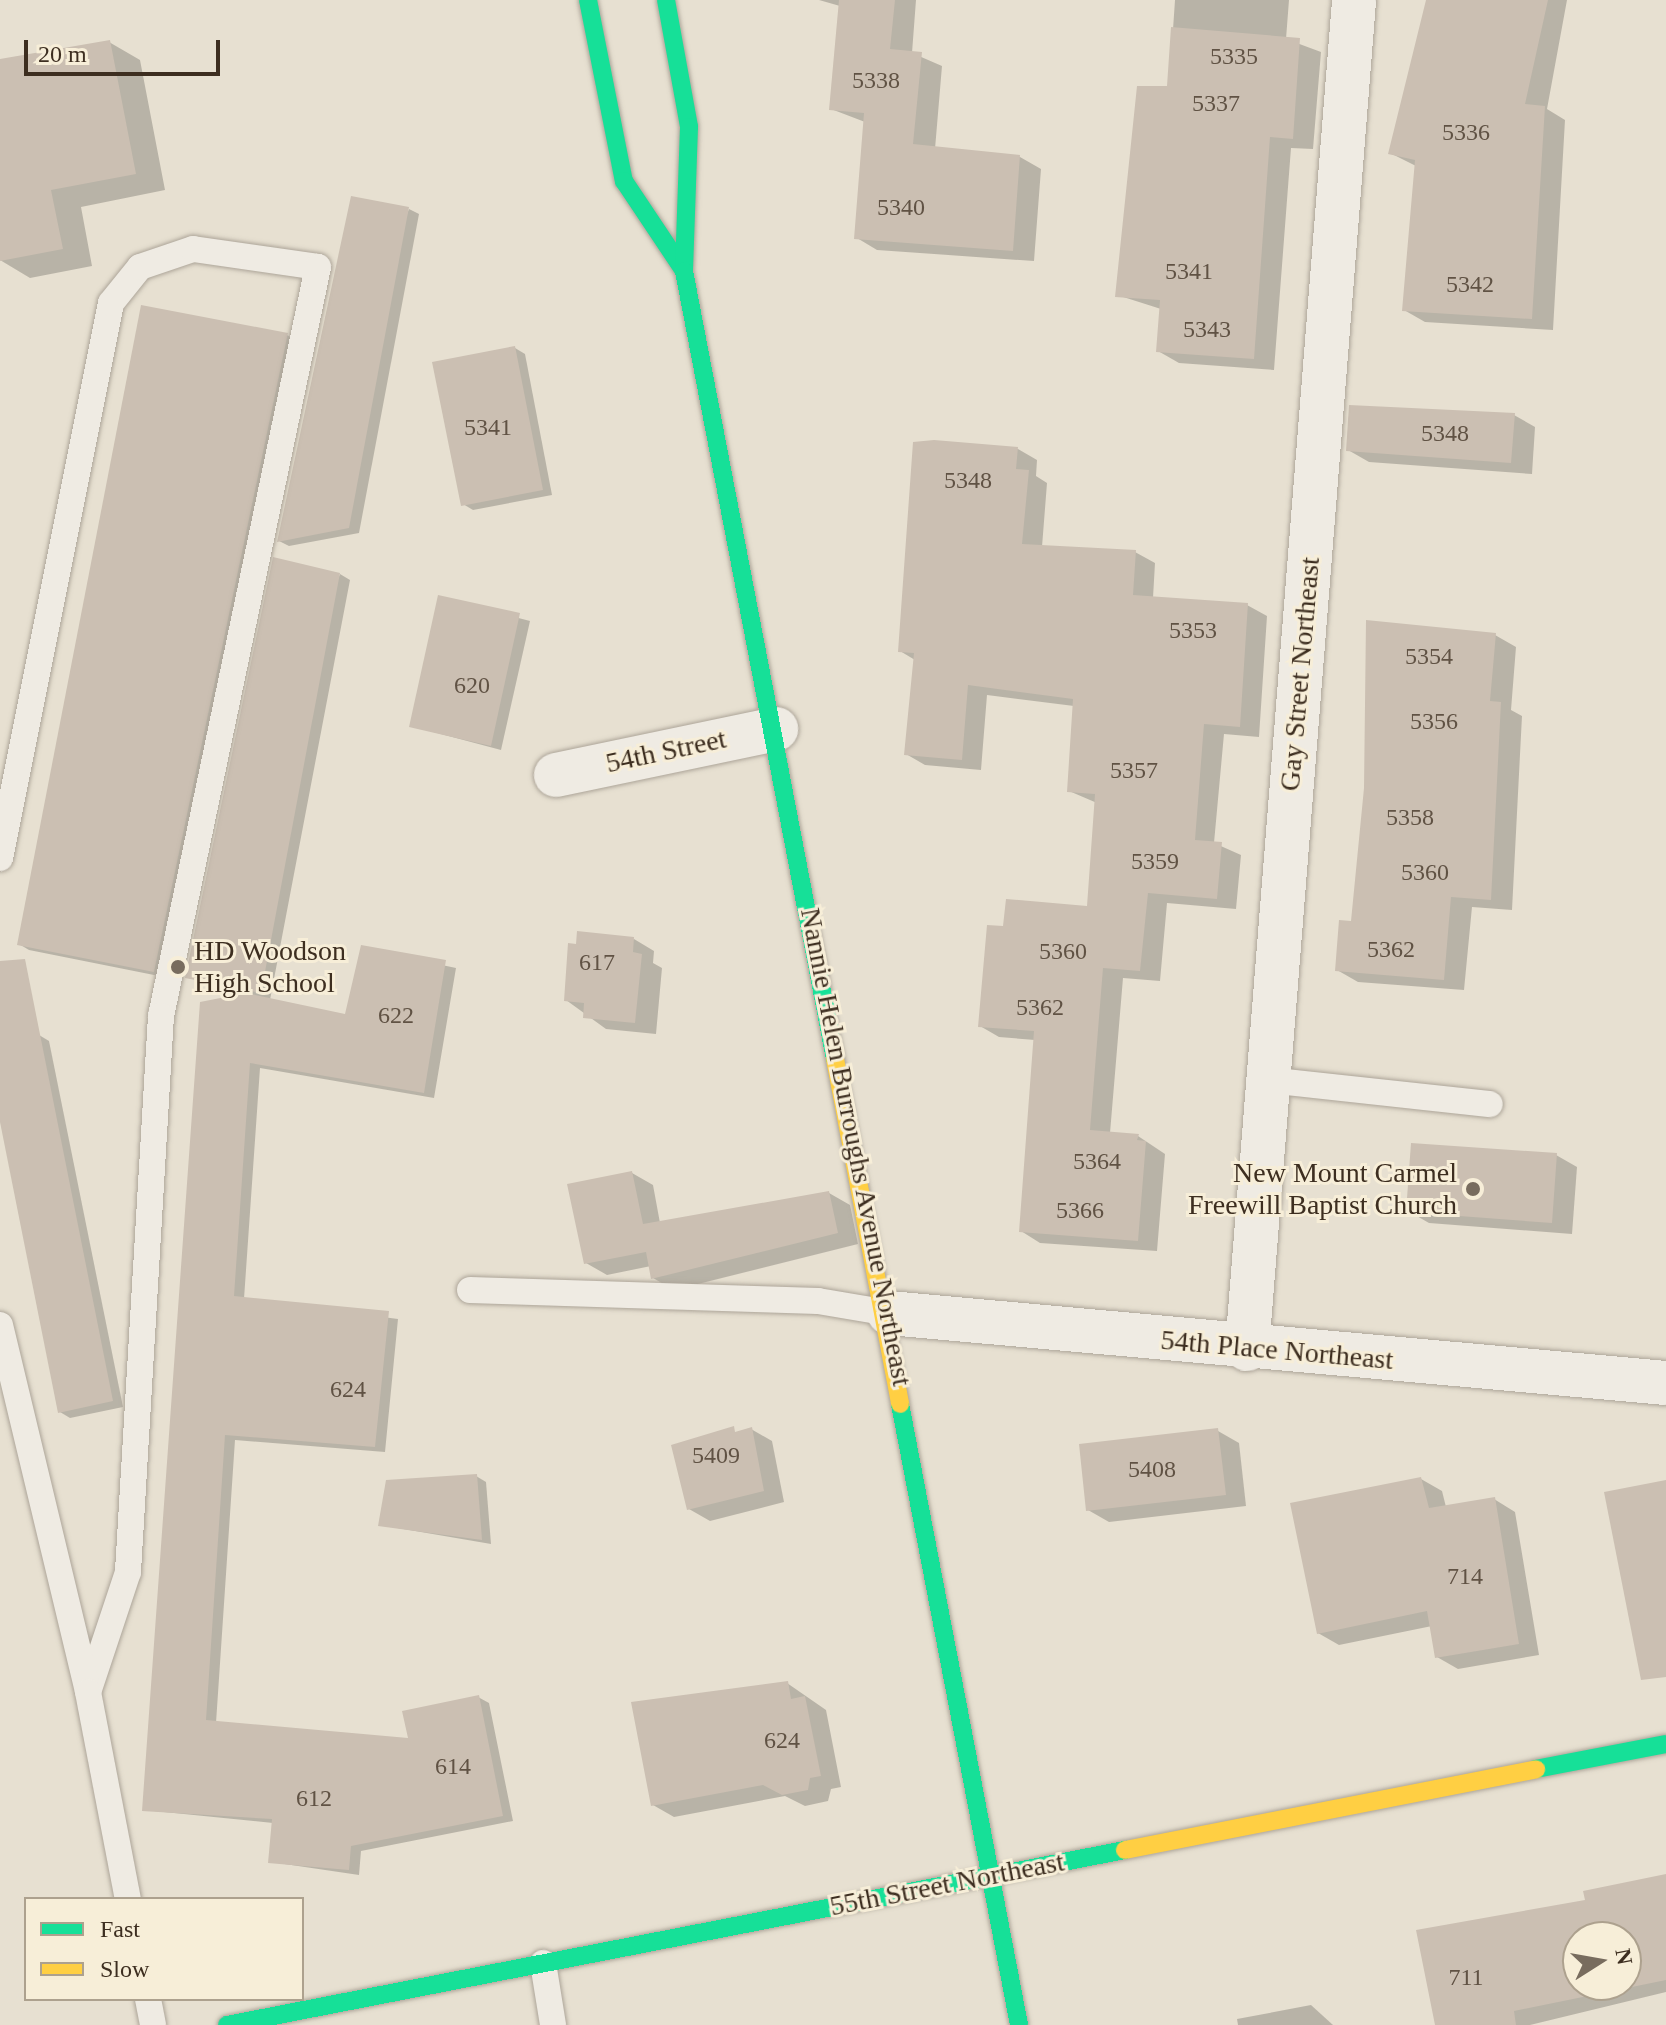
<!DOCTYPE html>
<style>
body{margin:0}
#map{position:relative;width:1666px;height:2025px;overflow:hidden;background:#e7e0d1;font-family:Georgia,serif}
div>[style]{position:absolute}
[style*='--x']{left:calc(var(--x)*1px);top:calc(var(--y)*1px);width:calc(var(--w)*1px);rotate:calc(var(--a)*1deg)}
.shadow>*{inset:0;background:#0003}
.building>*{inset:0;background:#cbbfb2}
.roads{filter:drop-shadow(0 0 2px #ada599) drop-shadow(0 0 2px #ada599)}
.lane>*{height:26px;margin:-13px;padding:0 13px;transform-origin:13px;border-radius:13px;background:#efebe3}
.street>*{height:44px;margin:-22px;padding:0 22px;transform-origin:22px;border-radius:22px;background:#efebe3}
.fast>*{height:18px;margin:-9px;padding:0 9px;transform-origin:9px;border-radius:9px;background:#16e098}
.slow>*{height:18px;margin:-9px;padding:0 9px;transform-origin:9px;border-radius:9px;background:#ffcf43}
.dots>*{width:22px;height:22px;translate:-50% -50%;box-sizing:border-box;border:4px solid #f7eed8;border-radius:50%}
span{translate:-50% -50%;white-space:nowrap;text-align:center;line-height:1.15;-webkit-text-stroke:6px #f7eed8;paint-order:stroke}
.number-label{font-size:24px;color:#605244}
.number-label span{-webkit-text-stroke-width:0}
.street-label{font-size:28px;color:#3d2e20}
.poi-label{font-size:28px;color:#3d2e20}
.left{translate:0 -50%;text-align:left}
.right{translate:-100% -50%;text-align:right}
.legend{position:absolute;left:24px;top:1897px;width:280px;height:104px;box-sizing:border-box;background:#f7eed8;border:2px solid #ada18e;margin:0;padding:10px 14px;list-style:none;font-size:24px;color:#3d2e20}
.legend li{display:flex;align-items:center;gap:16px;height:40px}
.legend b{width:40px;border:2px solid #ada18e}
.north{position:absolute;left:1562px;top:1921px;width:80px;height:80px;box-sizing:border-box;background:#f7eed8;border:2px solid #ada18e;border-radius:50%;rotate:79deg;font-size:22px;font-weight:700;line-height:32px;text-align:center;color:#3d2e20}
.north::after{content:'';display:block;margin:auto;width:28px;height:36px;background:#786c5e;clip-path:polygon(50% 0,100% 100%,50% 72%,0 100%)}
.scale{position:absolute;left:24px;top:40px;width:196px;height:36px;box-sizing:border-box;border:4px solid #3d2e20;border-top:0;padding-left:10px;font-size:24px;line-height:28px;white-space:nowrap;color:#3d2e20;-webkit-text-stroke:6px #f7eed8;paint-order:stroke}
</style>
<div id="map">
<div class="shadow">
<div style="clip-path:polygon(819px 0,916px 0,912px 53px,942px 66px,935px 149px,1020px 157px,1041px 169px,1034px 261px,877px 250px,857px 238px,865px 122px,831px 109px,840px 6px)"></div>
<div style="clip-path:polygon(1175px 0,1289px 0,1286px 39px,1321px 52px,1313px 149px,1291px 148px,1274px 370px,1179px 363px,1158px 351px,1161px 309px,1117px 295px,1139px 88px,1169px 88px)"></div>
<div style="clip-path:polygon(1429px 0,1567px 0,1547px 109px,1565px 120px,1553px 330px,1425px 322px,1404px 310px,1416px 166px,1390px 153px)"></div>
<div style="clip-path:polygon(109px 42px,140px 60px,165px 190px,81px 207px,92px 266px,30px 278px,0 260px,0 64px)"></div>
<div style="clip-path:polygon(409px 209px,419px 214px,359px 533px,289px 546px,279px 541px)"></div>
<div style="clip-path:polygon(287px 335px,297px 341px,164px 977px,29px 950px,19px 944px)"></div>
<div style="clip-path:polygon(515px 348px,525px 354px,552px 495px,473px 510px,463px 504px)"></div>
<div style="clip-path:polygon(1514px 415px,1535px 427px,1532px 474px,1369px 462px,1348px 450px)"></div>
<div style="clip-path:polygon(915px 444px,1018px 449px,1037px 460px,1036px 476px,1047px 483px,1042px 547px,1135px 552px,1155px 563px,1153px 598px,1247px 605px,1267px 616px,1259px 737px,1224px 734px,1214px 843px,1241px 855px,1236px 909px,1167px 903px,1160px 981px,1123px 978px,1110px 1133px,1138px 1136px,1165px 1154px,1157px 1251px,1040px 1243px,1021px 1231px,1035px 1040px,999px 1037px,980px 1026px,1005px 928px,1089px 908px,1097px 803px,1069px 791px,1074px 706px,987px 695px,981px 770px,925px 765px,906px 754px,915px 660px,900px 651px)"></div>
<div style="clip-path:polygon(340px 574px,350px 580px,270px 1000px,347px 1016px,362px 948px,456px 968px,434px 1098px,260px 1068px,244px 1299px,398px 1319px,385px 1452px,235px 1440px,216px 1723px,410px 1741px,478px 1697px,489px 1703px,513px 1821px,361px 1851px,359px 1875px,271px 1862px,273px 1823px,144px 1810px,202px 1004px,252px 994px,187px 977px)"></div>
<div style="clip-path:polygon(440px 597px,530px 621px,501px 750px,411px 726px)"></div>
<div style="clip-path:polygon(1495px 635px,1516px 647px,1511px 710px,1522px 716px,1512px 910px,1472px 907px,1464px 990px,1358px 982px,1337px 970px,1353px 923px)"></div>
<div style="clip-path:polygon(634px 939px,654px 951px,653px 963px,662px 968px,656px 1034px,606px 1029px,566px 1000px)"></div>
<div style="clip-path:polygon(39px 1035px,49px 1041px,123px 1407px,70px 1418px,60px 1412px,0 1112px,0 1043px)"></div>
<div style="clip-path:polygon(1556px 1155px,1577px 1167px,1572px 1234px,1429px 1223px,1408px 1211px)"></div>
<div style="clip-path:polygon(632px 1173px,653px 1185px,660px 1223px,829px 1193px,850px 1205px,858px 1244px,674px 1290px,653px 1278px,651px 1266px,607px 1275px,586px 1263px)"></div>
<div style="clip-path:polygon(751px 1429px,772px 1441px,784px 1502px,710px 1521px,689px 1509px)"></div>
<div style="clip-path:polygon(1218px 1431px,1239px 1443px,1246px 1506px,1109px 1522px,1088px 1510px)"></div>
<div style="clip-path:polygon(476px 1476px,486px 1482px,491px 1544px,380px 1525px)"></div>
<div style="clip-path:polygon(1421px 1479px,1442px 1491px,1446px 1507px,1494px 1499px,1515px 1512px,1539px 1655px,1458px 1669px,1437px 1657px,1432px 1626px,1339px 1645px,1318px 1633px)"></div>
<div style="clip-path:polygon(787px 1683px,826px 1710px,841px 1787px,831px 1789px,828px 1801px,805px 1806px,785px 1796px,674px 1817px,653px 1805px)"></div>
<div style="clip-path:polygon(evenodd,1666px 1889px,1666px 1992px,1530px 2025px,1437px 2025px,1419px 1932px,1666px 1889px,1578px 1937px,1626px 1937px,1626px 1985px,1578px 1985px,1578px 1937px)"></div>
<div style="clip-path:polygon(1311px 2005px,1333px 2025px,1238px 2025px,1237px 2019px)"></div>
</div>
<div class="building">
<div style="clip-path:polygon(839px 0,895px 0,890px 49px,922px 52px,913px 144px,1020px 155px,1013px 251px,854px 239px,864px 113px,829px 110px)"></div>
<div style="clip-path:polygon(1426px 0,1548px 0,1525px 104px,1545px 106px,1532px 319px,1402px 311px,1415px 160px,1388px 154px)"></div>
<div style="clip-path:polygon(1171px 27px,1300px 38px,1293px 139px,1270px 137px,1254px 359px,1156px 352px,1160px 300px,1115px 297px,1137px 86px,1167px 86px)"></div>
<div style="clip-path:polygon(110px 40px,136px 174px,51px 190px,63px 249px,0 261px,0 59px)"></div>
<div style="clip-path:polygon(351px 196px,409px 207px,349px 528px,277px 542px)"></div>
<div style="clip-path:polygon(141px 305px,288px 333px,154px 972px,17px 945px)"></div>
<div style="clip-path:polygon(515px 346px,543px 490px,461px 506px,432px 362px)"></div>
<div style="clip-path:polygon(1349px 405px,1515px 413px,1511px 463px,1346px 451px)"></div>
<div style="clip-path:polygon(934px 440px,1018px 447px,1016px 469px,1029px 470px,1022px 544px,1136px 550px,1133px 595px,1248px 603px,1240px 727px,1204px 724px,1195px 840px,1222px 842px,1217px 899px,1148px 893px,1140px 971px,1103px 968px,1090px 1130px,1139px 1134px,1137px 1140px,1146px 1141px,1138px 1241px,1019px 1232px,1034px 1031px,978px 1027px,987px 925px,1003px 926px,1006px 899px,1087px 906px,1095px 794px,1067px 792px,1073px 699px,968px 685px,962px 760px,904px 755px,914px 653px,898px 652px,913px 442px)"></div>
<div style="clip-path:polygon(273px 557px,340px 573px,261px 993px,185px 978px)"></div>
<div style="clip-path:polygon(438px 595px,520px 613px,491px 746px,409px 727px)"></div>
<div style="clip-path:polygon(1366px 620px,1496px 633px,1490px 701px,1501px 702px,1491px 900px,1451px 897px,1444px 980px,1335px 971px,1339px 920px,1351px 921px,1364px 788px)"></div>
<div style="clip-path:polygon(577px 931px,634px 937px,633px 952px,642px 954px,635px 1023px,583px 1018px,584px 1003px,564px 1001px,568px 943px,576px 944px)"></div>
<div style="clip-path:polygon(361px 945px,446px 960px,424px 1093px,250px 1063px,234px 1296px,389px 1311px,375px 1447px,225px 1435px,206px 1720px,408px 1738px,402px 1711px,479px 1695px,503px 1816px,351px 1846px,349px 1870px,268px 1863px,272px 1819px,142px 1811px,200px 1002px,246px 993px,345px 1014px)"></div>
<div style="clip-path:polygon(25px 959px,113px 1401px,58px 1413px,0 1122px,0 961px)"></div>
<div style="clip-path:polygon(1411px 1143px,1557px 1153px,1552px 1223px,1406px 1212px)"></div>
<div style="clip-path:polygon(632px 1171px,643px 1224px,829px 1191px,838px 1233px,651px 1279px,646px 1252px,584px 1264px,567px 1184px)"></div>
<div style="clip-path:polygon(734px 1426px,735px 1432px,752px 1427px,764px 1491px,687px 1510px,671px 1445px)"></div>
<div style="clip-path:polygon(1218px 1428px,1226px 1495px,1086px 1511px,1079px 1444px)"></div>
<div style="clip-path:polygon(477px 1474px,482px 1540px,378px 1526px,386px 1480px)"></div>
<div style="clip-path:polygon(1421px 1477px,1429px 1508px,1495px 1497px,1519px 1644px,1435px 1658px,1427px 1611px,1317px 1634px,1290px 1503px)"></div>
<div style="clip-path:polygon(1666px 1480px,1666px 1677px,1641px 1680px,1604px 1492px)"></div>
<div style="clip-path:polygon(788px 1681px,791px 1699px,805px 1696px,821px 1776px,810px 1778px,808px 1790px,782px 1795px,763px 1785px,651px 1806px,631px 1702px)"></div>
<div style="clip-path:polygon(evenodd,1666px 1874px,1666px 1980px,1514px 2011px,1516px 2025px,1435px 2025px,1416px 1930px,1585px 1900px,1583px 1891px,1666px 1874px,1578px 1937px,1626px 1937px,1626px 1985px,1578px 1985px,1578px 1937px)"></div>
</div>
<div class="roads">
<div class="lane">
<div style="--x:0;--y:858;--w:566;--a:-78.69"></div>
<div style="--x:111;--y:303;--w:46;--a:-51.1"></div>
<div style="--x:140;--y:267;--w:56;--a:-18.8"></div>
<div style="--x:193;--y:249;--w:126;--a:8.2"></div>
<div style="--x:318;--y:267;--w:765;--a:101.84"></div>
<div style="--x:161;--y:1016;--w:557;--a:93.4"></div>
<div style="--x:128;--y:1572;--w:126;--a:108.4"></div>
<div style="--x:1268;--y:1080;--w:223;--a:6.2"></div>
<div style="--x:470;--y:1290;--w:348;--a:1.8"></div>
<div style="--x:818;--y:1301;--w:72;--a:9.6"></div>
<div style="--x:0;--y:1325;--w:377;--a:76.5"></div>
<div style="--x:88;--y:1692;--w:211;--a:79.1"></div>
<div style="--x:543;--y:1963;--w:63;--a:80.8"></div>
<div style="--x:148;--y:1999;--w:26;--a:79"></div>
</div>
<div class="street">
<div style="--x:556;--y:775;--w:225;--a:-11.8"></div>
<div style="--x:889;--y:1313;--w:780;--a:5.15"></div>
<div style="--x:1247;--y:1349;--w:1353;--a:-85.46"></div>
</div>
<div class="fast">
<div style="--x:588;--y:0;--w:185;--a:78.8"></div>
<div style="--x:624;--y:181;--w:108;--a:56.3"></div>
<div style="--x:666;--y:0;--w:129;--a:79.7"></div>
<div style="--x:689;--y:127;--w:144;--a:92"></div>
<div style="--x:684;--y:271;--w:802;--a:79.15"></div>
<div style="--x:900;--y:1404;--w:632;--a:79.15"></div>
<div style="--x:1536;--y:1769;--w:132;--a:-10.9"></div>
<div style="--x:227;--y:2025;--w:915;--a:-11.03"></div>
</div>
<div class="slow">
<div style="--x:835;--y:1059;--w:351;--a:79.3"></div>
<div style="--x:1125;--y:1850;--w:419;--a:-11.1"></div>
</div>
</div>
<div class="dots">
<div style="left:178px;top:967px;background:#786c5e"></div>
<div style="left:1473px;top:1189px;background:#786c5e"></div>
</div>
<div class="number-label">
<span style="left:1234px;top:57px">5335</span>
<span style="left:876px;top:81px">5338</span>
<span style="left:1216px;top:104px">5337</span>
<span style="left:1466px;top:133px">5336</span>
<span style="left:901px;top:208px">5340</span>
<span style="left:1189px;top:272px">5341</span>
<span style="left:1470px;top:285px">5342</span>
<span style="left:1207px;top:330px">5343</span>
<span style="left:488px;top:428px">5341</span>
<span style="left:1445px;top:434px">5348</span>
<span style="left:968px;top:481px">5348</span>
<span style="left:1193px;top:631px">5353</span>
<span style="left:1429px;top:657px">5354</span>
<span style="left:472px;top:686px">620</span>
<span style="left:1434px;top:722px">5356</span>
<span style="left:1134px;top:771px">5357</span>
<span style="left:1410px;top:818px">5358</span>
<span style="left:1155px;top:862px">5359</span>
<span style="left:1425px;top:873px">5360</span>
<span style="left:1391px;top:950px">5362</span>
<span style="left:1063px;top:952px">5360</span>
<span style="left:597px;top:963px">617</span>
<span style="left:1040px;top:1008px">5362</span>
<span style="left:396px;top:1016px">622</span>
<span style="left:1097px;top:1162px">5364</span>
<span style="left:1080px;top:1211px">5366</span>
<span style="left:348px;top:1390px">624</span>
<span style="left:716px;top:1456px">5409</span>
<span style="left:1152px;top:1470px">5408</span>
<span style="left:1465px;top:1577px">714</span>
<span style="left:782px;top:1741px">624</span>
<span style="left:453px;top:1767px">614</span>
<span style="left:314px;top:1799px">612</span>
<span style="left:1466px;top:1978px">711</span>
</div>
<div class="street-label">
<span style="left:1300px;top:674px;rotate:-85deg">Gay Street Northeast</span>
<span style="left:666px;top:751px;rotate:-12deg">54th Street</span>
<span style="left:856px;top:1147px;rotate:79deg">Nannie Helen Burroughs Avenue Northeast</span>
<span style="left:1277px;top:1350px;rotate:5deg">54th Place Northeast</span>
<span style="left:947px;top:1884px;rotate:-11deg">55th Street Northeast</span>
</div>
<div class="poi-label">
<span class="left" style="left:194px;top:967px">HD Woodson<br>High School</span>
<span class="right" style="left:1457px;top:1189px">New Mount Carmel<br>Freewill Baptist Church</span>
</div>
<ul class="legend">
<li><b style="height:10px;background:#16e098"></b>Fast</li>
<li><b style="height:10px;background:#ffcf43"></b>Slow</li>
</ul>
<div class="north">N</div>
<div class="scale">20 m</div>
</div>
